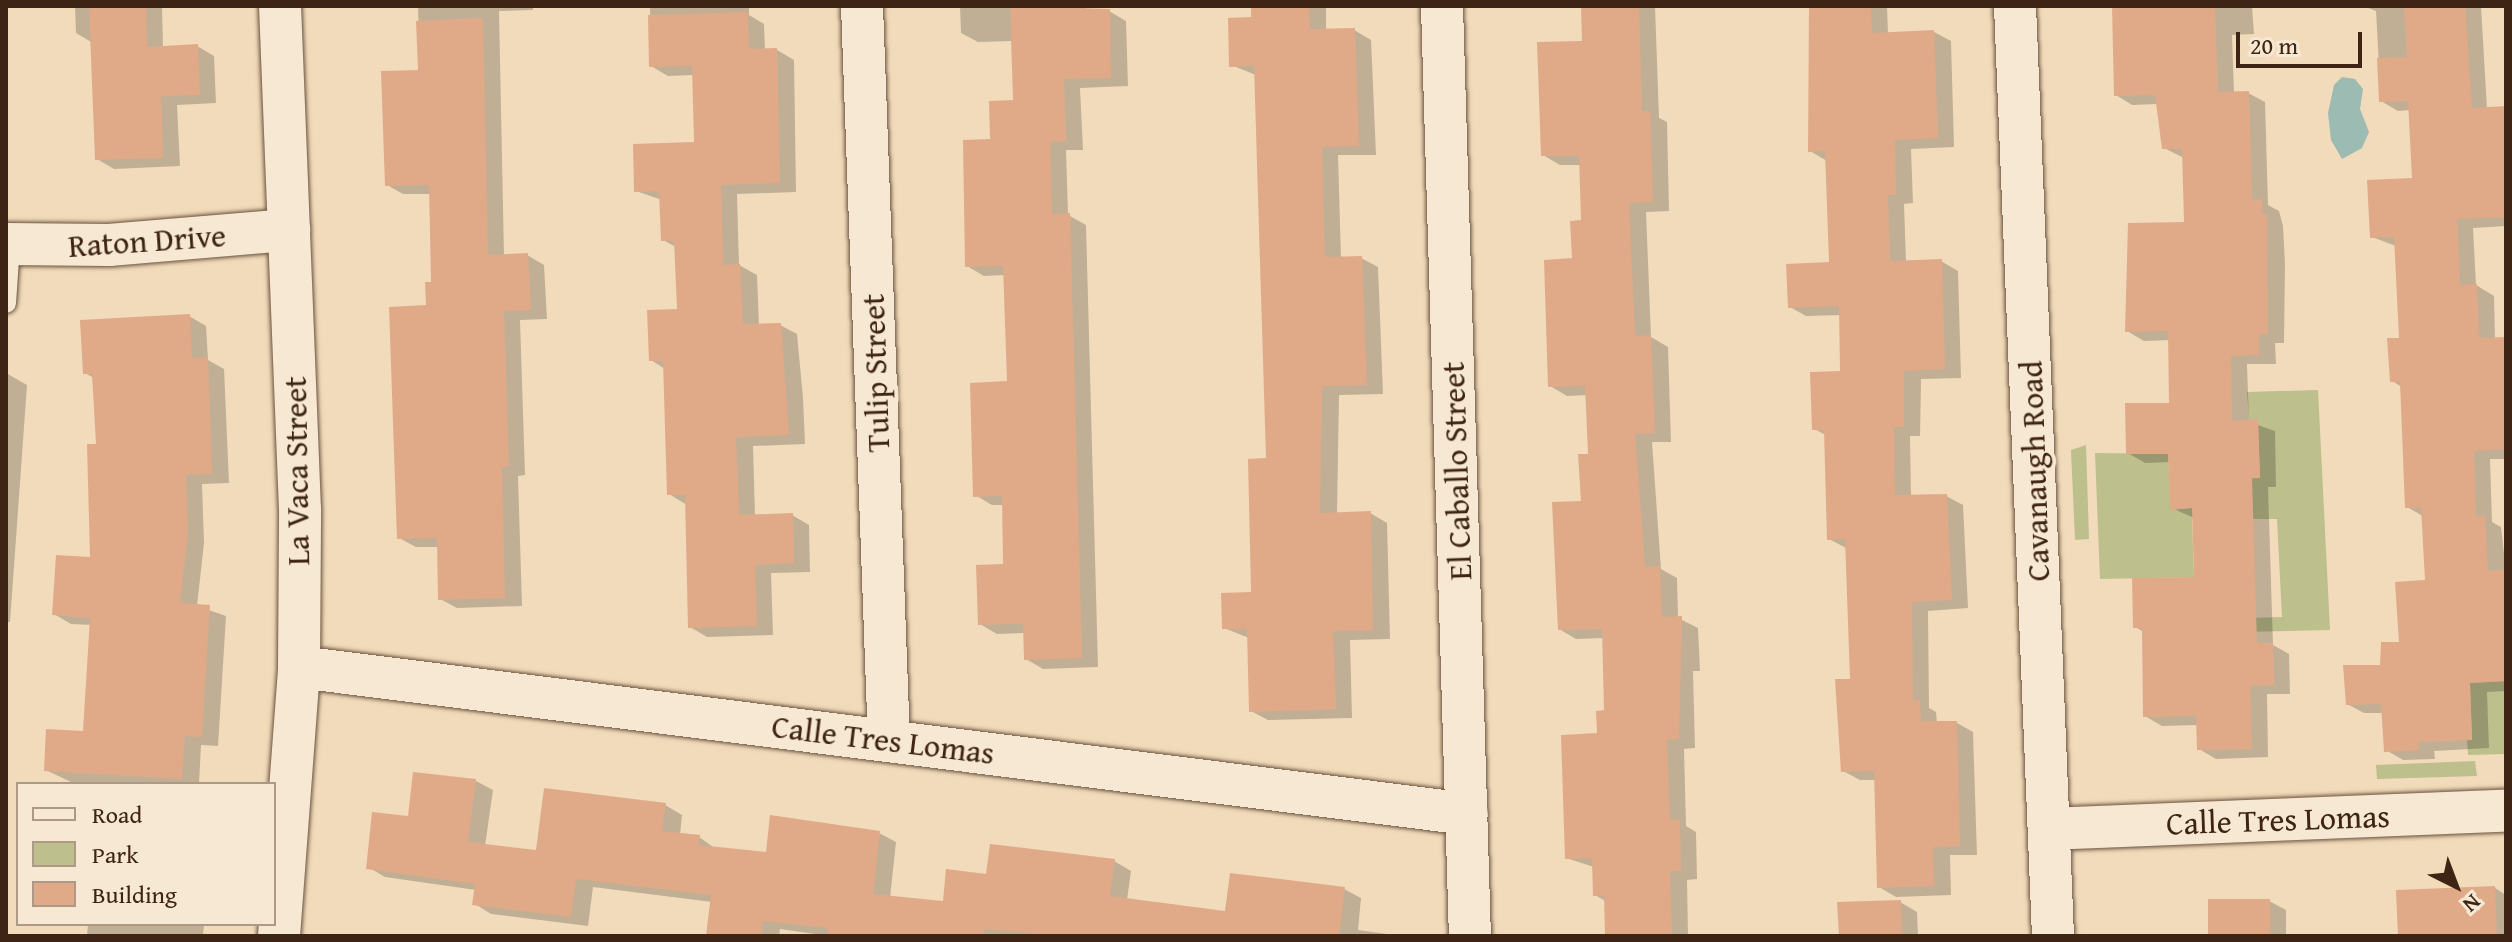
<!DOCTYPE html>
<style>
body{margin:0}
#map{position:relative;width:2512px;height:942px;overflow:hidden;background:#f1dbba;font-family:"Gentium Book Plus",serif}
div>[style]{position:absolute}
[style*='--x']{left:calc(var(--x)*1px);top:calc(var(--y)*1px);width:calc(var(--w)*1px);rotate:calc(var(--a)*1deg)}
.green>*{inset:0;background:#bdbf8d}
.water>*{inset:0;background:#9bbbb3}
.shadow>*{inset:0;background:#0003}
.building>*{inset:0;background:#e0aa89}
.roads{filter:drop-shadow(0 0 2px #6b523e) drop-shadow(0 0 2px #6b523e)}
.lane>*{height:20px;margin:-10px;padding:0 10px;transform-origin:10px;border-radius:10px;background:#f6e8d2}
.street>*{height:42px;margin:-21px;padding:0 21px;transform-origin:21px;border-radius:21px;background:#f6e8d2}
span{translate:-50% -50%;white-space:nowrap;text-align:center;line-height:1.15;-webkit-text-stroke:8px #f6e8d2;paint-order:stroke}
.street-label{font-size:32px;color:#3e2415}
.frame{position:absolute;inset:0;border:8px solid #3e2415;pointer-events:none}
.legend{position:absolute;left:16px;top:782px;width:260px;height:144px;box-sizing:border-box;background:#f6e8d2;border:2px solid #ac9a86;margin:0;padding:10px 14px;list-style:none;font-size:24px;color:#3e2415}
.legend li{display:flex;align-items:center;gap:16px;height:40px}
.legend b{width:40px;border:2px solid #ac9a86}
.north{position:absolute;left:2416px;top:846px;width:80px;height:80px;-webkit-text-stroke:6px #f6e8d2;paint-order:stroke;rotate:138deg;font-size:22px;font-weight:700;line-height:32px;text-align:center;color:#3e2415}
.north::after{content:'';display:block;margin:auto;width:28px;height:36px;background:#3e2415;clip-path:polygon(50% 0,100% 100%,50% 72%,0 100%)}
.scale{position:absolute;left:2236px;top:32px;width:126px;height:36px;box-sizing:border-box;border:4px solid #3e2415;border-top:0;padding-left:10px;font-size:24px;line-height:28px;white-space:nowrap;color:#3e2415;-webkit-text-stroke:6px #f6e8d2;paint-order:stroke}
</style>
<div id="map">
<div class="green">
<div style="clip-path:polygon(2318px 390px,2330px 630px,2191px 633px,2187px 620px,2282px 617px,2277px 519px,2192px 519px,2194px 577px,2100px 579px,2095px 453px,2168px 454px,2171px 509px,2232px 506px,2232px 479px,2260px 478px,2258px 420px,2249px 420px,2247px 392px)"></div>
<div style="clip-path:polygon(2086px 445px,2089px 539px,2075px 540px,2071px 450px)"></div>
<div style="clip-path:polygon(2506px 681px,2506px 754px,2468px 755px,2467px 740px,2472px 739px,2470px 683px)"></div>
<div style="clip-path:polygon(2475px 761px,2477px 776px,2377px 779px,2376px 765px)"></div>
</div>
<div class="water">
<div style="clip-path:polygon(2342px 77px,2355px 79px,2363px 89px,2360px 109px,2369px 132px,2362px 148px,2342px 159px,2331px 140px,2328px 113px,2334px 85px)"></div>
</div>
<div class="shadow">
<div style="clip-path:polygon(75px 6px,162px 6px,163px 48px,197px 46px,214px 56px,216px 103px,177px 105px,180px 166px,114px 169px,97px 159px,93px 43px,76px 33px)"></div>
<div style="clip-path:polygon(418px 6px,533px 6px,533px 10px,499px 11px,504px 256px,527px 255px,544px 265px,547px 319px,520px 320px,525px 475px,518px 476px,522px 606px,457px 608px,440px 599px,439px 547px,416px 547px,399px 538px,434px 284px,431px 194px,403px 194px,387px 185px,420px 72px)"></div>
<div style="clip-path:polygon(650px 6px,749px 6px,749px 15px,764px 24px,765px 51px,777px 50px,794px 60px,796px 192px,737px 194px,739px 265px,757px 275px,759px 326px,780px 325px,797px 334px,803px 398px,805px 444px,753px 446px,755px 516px,792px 515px,809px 525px,810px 572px,771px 573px,773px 635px,707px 637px,690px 627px,687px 505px,669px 494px,665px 369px,651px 360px,679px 311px,676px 247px,663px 240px,662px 200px,636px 191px,696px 144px,694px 75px,668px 76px,651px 66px)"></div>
<div style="clip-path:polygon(960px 6px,1085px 6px,1085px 12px,1109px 11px,1126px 21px,1128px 86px,1080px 88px,1083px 150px,1066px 150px,1068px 215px,1086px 225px,1098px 667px,1043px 669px,1026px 659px,1025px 633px,997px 634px,980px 624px,1005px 566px,1004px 505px,992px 505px,975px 495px,1009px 383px,1005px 275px,984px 276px,967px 266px,992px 141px,1015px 102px,1013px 41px,978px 42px,961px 33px)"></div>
<div style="clip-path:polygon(1253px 6px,1326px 6px,1326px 30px,1354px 30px,1371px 40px,1376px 155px,1338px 155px,1341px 259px,1361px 258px,1378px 267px,1383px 394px,1339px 395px,1337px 514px,1370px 513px,1387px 523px,1390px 639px,1350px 640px,1352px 718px,1268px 720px,1251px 711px,1249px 638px,1224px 628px,1253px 594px,1268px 460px,1256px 75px,1231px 65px,1253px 19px)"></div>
<div style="clip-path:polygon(1583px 6px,1655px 6px,1659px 118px,1667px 122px,1669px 211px,1646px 212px,1651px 337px,1668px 347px,1671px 442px,1652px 442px,1661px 569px,1677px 578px,1678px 618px,1698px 628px,1700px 671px,1693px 671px,1695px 748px,1684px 749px,1686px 826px,1696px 832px,1697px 879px,1687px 880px,1688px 936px,1607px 936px,1607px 902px,1595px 895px,1594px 867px,1566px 858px,1606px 712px,1604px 638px,1576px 639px,1559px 629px,1590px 455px,1587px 395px,1567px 396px,1550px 386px,1583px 222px,1582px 165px,1560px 165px,1543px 155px,1584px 43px)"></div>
<div style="clip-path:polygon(1810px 6px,1887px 6px,1888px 34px,1934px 32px,1951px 41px,1954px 147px,1911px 149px,1913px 203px,1904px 204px,1906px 262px,1941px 261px,1958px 271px,1961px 378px,1921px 379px,1920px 436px,1910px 436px,1911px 497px,1946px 496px,1963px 505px,1968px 608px,1928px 611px,1929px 708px,1936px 712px,1937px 723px,1957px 723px,1973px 732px,1977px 855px,1950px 855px,1951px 895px,1896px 897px,1879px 887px,1876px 780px,1860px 780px,1843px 771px,1852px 680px,1846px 548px,1829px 539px,1826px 435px,1814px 429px,1842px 373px,1841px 315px,1806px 316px,1790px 307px,1831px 264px,1827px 161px,1810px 151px)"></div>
<div style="clip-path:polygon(2114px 6px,2252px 6px,2254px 34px,2232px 35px,2234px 93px,2248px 93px,2265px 102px,2268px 205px,2279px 211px,2283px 226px,2285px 264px,2284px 343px,2275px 343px,2276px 364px,2247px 364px,2249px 422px,2275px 431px,2276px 487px,2268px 487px,2273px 645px,2289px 654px,2290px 694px,2267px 694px,2268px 757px,2216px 759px,2199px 749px,2198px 725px,2162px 726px,2145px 716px,2144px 632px,2135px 627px,2196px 579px,2194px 518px,2172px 508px,2170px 462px,2145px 463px,2128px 453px,2172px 405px,2170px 340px,2144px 341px,2127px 331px,2186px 223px,2184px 158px,2164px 148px,2157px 104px,2132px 105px,2116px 95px)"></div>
<div style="clip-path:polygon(2363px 6px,2481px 6px,2487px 109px,2506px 108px,2506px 226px,2473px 228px,2476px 285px,2494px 296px,2495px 340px,2506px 339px,2506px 459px,2490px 459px,2492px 522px,2501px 527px,2506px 572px,2506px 691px,2487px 692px,2489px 748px,2434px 751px,2435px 759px,2403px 760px,2386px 750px,2384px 713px,2364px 713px,2347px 704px,2401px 644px,2427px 582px,2423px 516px,2407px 507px,2402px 387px,2392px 381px,2401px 339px,2396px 246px,2372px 237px,2414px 180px,2410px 110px,2398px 111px,2381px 101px,2376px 11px)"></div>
<div style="clip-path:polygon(189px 316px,206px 326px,208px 360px,224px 369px,229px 483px,202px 484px,204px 543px,197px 606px,226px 616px,218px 746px,201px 745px,199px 784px,75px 784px,46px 770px,84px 734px,92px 625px,71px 624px,54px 614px,93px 559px,98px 446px,94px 378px,85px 373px)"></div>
<div style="clip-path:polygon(6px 373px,27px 385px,10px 622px,6px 622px)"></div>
<div style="clip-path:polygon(414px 774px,476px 781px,493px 790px,485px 846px,538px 853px,665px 805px,682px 815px,680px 835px,699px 837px,716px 849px,768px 854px,879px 833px,896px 842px,890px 898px,944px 903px,988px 876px,1114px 861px,1131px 871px,1127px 900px,1227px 913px,1344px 889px,1361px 898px,1358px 930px,1402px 936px,829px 936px,780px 929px,779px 936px,708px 936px,712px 902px,593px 887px,588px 926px,491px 914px,475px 904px,476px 890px,385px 877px,368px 867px,410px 818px)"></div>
<div style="clip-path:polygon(2495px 888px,2506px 895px,2506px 936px,2400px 936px)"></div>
<div style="clip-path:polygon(2269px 901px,2286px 910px,2286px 936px,2210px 936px)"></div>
<div style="clip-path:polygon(1900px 902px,1917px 912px,1918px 936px,1841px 936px)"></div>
<div style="clip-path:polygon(88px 924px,204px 924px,203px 936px,87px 936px)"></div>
</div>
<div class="building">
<div style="clip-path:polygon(89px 6px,146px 6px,147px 47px,198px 44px,200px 95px,161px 96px,163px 158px,95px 160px)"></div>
<div style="clip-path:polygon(1010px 6px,1110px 9px,1111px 78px,1064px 79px,1066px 141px,1050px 142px,1052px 214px,1070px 213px,1082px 658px,1024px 660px,1023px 624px,978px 625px,976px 565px,1003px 564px,1002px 496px,973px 497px,970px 383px,1007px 381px,1003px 266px,965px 267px,963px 140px,990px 139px,989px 101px,1013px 100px)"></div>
<div style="clip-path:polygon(1251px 6px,1309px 6px,1310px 29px,1355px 28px,1359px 146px,1322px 147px,1325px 257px,1362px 256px,1367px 385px,1322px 386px,1320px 513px,1371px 511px,1373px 630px,1333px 631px,1336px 709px,1249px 712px,1247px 629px,1222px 629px,1221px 593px,1251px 592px,1248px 459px,1266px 458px,1254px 66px,1229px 67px,1228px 18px,1251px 17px)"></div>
<div style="clip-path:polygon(1581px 6px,1639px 6px,1642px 111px,1650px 111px,1653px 202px,1629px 203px,1635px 336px,1651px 335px,1655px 433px,1635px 434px,1645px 567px,1660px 566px,1662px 617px,1682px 616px,1679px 739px,1667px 740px,1670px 820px,1680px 820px,1681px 871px,1670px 871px,1672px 936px,1605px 936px,1604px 896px,1593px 896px,1592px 858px,1565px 859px,1561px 735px,1597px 733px,1596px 711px,1604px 710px,1602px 629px,1558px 630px,1552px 502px,1581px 501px,1578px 454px,1588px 454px,1585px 386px,1548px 387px,1544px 260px,1572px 258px,1570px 221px,1581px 220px,1579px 156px,1541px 156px,1537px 42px,1582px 41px)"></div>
<div style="clip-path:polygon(1809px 6px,1871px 6px,1872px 33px,1934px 30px,1938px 138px,1895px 140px,1896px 195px,1888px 195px,1890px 261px,1942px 259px,1945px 369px,1904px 371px,1904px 427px,1894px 427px,1895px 495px,1947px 494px,1952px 600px,1912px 602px,1913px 701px,1920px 700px,1921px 721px,1957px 721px,1960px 846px,1933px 847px,1934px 886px,1877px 888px,1874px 771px,1841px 772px,1835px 679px,1850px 679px,1845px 539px,1827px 540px,1824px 430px,1812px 430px,1810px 372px,1840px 371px,1839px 306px,1788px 308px,1786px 264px,1829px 262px,1825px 151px,1808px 152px)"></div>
<div style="clip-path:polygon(2112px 6px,2215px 6px,2218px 92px,2249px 91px,2252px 200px,2262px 199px,2262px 214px,2267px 214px,2268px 334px,2259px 334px,2259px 355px,2231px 356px,2232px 421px,2258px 419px,2260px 478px,2252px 478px,2257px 643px,2273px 643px,2274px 685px,2250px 686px,2252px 749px,2197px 750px,2196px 716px,2143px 717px,2142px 628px,2133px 628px,2132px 578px,2194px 577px,2192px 508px,2170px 510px,2168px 454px,2126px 454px,2125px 403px,2169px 403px,2168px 331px,2125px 332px,2128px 223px,2184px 222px,2182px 149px,2162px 149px,2155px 95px,2114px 96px)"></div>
<div style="clip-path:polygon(2404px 6px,2465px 6px,2472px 108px,2506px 106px,2506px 217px,2457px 219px,2460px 285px,2477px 284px,2479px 338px,2506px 337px,2506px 449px,2474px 451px,2476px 516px,2485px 515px,2488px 571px,2506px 570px,2506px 681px,2470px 683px,2472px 740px,2418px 742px,2419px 750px,2384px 752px,2381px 704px,2346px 705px,2343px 665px,2380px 665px,2381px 642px,2399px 642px,2395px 582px,2425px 580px,2421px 508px,2405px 508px,2400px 382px,2390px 382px,2387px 338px,2399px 338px,2394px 237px,2370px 238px,2367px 180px,2412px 178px,2408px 101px,2379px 102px,2377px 58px,2407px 57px)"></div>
<div style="clip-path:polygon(748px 12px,749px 49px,777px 48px,780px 183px,721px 185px,723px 265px,740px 264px,743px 324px,781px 323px,789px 435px,736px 437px,739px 515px,793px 513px,794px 563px,755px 565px,757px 626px,688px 628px,685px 495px,667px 495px,663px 361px,649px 361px,647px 310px,677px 309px,674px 241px,661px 241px,659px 191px,634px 192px,633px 144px,694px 142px,692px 66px,649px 67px,648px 15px)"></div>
<div style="clip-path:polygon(483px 18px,488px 255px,528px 253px,531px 310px,504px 311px,509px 467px,502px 467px,505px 598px,438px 600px,437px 538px,397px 539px,389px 307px,426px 305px,425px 282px,431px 282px,429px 185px,385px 186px,381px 71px,418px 70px,416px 21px)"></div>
<div style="clip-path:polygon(190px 314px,192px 358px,208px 357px,212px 474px,186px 475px,188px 533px,180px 603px,210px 605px,202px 737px,185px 736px,182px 779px,44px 771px,46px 729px,83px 731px,90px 618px,52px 615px,56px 555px,90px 557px,87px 444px,96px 444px,92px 374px,83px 374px,80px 320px)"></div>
<div style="clip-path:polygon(413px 772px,476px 779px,468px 842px,536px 850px,544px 788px,666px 803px,662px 831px,700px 835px,699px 845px,766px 852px,770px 815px,880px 831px,873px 894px,943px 901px,946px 869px,986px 874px,990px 844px,1115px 859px,1110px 896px,1225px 911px,1230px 873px,1345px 887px,1339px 936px,1058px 936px,984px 929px,983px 936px,827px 936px,828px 928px,763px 921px,761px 936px,706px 936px,711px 895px,576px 879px,571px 917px,472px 905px,475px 884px,366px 869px,372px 812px,408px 816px)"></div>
<div style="clip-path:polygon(2495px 886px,2497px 936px,2398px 936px,2396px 890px)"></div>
<div style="clip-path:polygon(2208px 899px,2270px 899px,2270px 936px,2208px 936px)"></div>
<div style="clip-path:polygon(1901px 900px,1902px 936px,1839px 936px,1837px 902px)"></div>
</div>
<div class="roads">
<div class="lane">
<div style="--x:6;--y:303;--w:59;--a:-86.1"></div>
</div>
<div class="street">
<div style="--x:862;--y:6;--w:735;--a:87.9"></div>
<div style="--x:1442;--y:6;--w:930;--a:88.28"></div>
<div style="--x:2015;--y:6;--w:931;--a:87.66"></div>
<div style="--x:6;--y:244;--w:103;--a:0.6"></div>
<div style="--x:109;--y:245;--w:181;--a:-4.8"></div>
<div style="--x:299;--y:667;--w:1177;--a:7.17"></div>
<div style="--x:2050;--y:829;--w:456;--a:-2.3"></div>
<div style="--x:279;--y:936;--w:270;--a:-85.7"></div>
<div style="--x:299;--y:667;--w:157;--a:-89.6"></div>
<div style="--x:300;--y:510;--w:504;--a:-92.27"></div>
</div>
</div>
<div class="street-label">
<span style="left:147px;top:241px;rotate:-4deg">Raton Drive</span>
<span style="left:876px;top:373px;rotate:-92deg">Tulip Street</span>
<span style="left:297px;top:471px;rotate:-91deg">La Vaca Street</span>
<span style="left:1457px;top:471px;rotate:-92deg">El Caballo Street</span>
<span style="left:2035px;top:471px;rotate:-92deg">Cavanaugh Road</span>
<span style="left:883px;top:740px;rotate:7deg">Calle Tres Lomas</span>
<span style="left:2278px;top:820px;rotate:-2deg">Calle Tres Lomas</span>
</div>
<div class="frame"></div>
<ul class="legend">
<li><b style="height:10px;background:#f6e8d2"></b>Road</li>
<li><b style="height:22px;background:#bdbf8d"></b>Park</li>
<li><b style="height:22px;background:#e0aa89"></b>Building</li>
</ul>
<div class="north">N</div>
<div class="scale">20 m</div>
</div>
